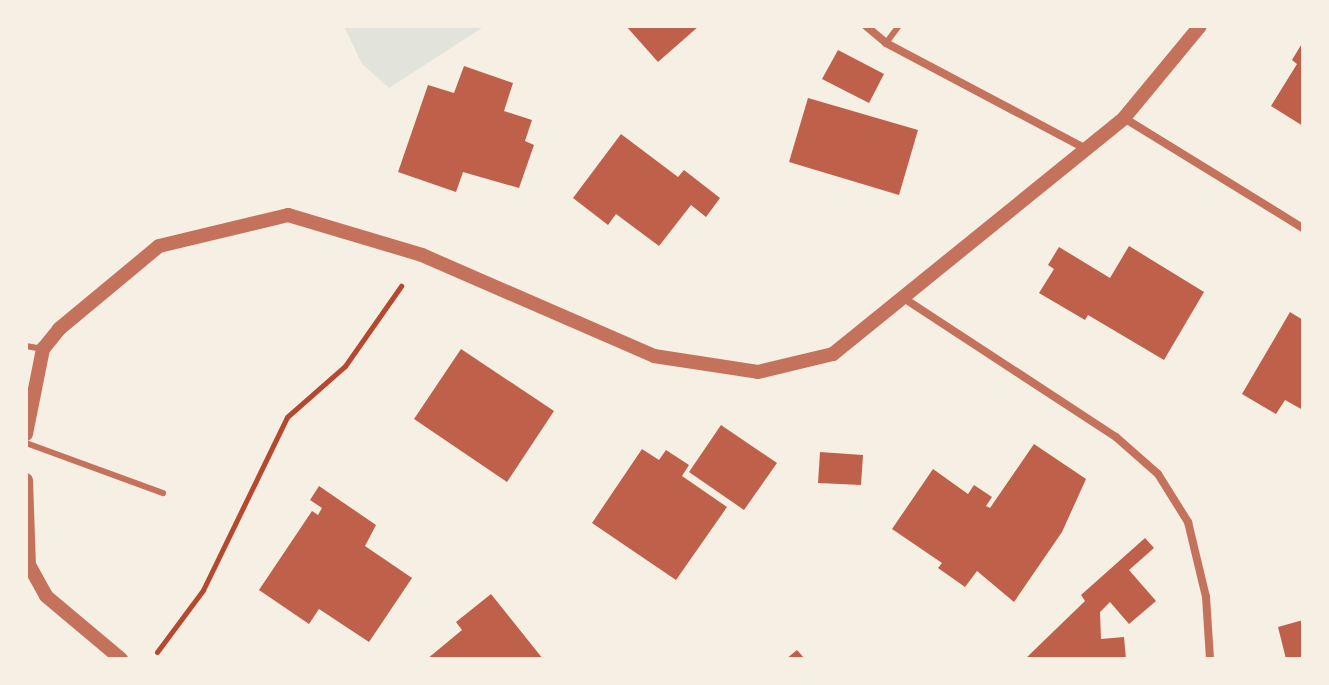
<!DOCTYPE html>
<style>
body{margin:0}
#map{position:relative;width:1329px;height:685px;overflow:hidden;background:#f6efe4;font-family:Roboto,sans-serif}
div>[style]{position:absolute}
[style*='--x']{left:calc(var(--x)*1px);top:calc(var(--y)*1px);width:calc(var(--w)*1px);rotate:calc(var(--a)*1deg)}
.green>*{inset:0;background:#e2e4dc}
.building>*{inset:0;background:#bf614a}
.path>*{height:5px;margin:-2.5px;padding:0 2.5px;transform-origin:2.5px;border-radius:2.5px;background:#b5482f}
.service>*{height:6px;margin:-3px;padding:0 3px;transform-origin:3px;border-radius:3px;background:#c5725c}
.minor>*{height:8px;margin:-4px;padding:0 4px;transform-origin:4px;border-radius:4px;background:#c5725c}
.tertiary>*{height:14px;margin:-7px;padding:0 7px;transform-origin:7px;border-radius:7px;background:#c5725c}
span{translate:-50% -50%;white-space:nowrap;text-align:center;line-height:1.15;-webkit-text-stroke:8px #f6efe4;paint-order:stroke}
.frame{position:absolute;inset:0;border:28px solid #f6efe4;pointer-events:none}
</style>
<div id="map">
<div class="green">
<div style="clip-path:polygon(344px 26px,485px 26px,389px 88px,362px 64px)"></div>
</div>
<div class="building">
<div style="clip-path:polygon(626px 26px,699px 26px,658px 62px)"></div>
<div style="clip-path:polygon(1301px 45px,1303px 47px,1303px 126px,1271px 106px,1297px 64px,1292px 60px)"></div>
<div style="clip-path:polygon(838px 50px,884px 74px,869px 103px,822px 79px)"></div>
<div style="clip-path:polygon(464px 66px,513px 83px,504px 111px,532px 120px,525px 141px,534px 145px,519px 188px,463px 172px,456px 192px,398px 172px,428px 85px,454px 93px)"></div>
<div style="clip-path:polygon(808px 98px,918px 130px,899px 195px,789px 162px)"></div>
<div style="clip-path:polygon(621px 134px,678px 177px,684px 170px,720px 198px,706px 217px,691px 205px,659px 246px,616px 214px,608px 225px,573px 198px)"></div>
<div style="clip-path:polygon(1129px 246px,1204px 292px,1164px 360px,1088px 315px,1085px 320px,1039px 293px,1054px 269px,1048px 265px,1059px 247px,1110px 278px)"></div>
<div style="clip-path:polygon(1290px 312px,1303px 320px,1303px 410px,1285px 400px,1276px 414px,1242px 394px)"></div>
<div style="clip-path:polygon(461px 349px,554px 411px,507px 482px,414px 419px)"></div>
<div style="clip-path:polygon(721px 425px,777px 463px,744px 510px,689px 472px)"></div>
<div style="clip-path:polygon(1034px 444px,1086px 479px,1062px 532px,1014px 602px,977px 571px,965px 587px,938px 568px,942px 563px,892px 529px,933px 469px,968px 494px,974px 485px,992px 497px,986px 506px,990px 508px)"></div>
<div style="clip-path:polygon(642px 449px,659px 460px,666px 450px,689px 465px,682px 476px,727px 507px,676px 580px,592px 523px)"></div>
<div style="clip-path:polygon(820px 452px,863px 455px,861px 485px,818px 483px)"></div>
<div style="clip-path:polygon(319px 486px,376px 525px,365px 546px,412px 578px,369px 642px,319px 609px,309px 624px,259px 590px,312px 511px,318px 515px,322px 508px,310px 500px)"></div>
<div style="clip-path:polygon(1145px 538px,1154px 548px,1129px 570px,1156px 601px,1129px 624px,1110px 602px,1100px 612px,1101px 639px,1124px 637px,1126px 659px,1025px 659px,1085px 601px,1081px 595px)"></div>
<div style="clip-path:polygon(491px 594px,543px 659px,427px 659px,462px 630px,456px 622px)"></div>
<div style="clip-path:polygon(1303px 620px,1303px 659px,1286px 659px,1278px 627px)"></div>
<div style="clip-path:polygon(797px 650px,805px 659px,786px 659px)"></div>
</div>
<div class="path">
<div style="--x:157;--y:652;--w:77;--a:-53.4"></div>
<div style="--x:203;--y:590;--w:192;--a:-64.1"></div>
<div style="--x:287;--y:417;--w:77;--a:-41.3"></div>
<div style="--x:345;--y:366;--w:98;--a:-55"></div>
</div>
<div class="service">
<div style="--x:886;--y:43;--w:21;--a:-53"></div>
<div style="--x:26;--y:346;--w:17;--a:10"></div>
<div style="--x:26;--y:443;--w:146;--a:20.1"></div>
</div>
<div class="minor">
<div style="--x:866;--y:26;--w:26;--a:40"></div>
<div style="--x:886;--y:43;--w:226;--a:27.9"></div>
<div style="--x:1124;--y:118;--w:210;--a:31.6"></div>
<div style="--x:905;--y:299;--w:252;--a:33.2"></div>
<div style="--x:1116;--y:437;--w:56;--a:41.4"></div>
<div style="--x:1158;--y:474;--w:57;--a:58"></div>
<div style="--x:1188;--y:522;--w:77;--a:76.5"></div>
<div style="--x:1206;--y:597;--w:62;--a:86.3"></div>
</div>
<div class="tertiary">
<div style="--x:26;--y:434;--w:87;--a:-78.7"></div>
<div style="--x:43;--y:349;--w:26;--a:-51"></div>
<div style="--x:59;--y:329;--w:130;--a:-39.7"></div>
<div style="--x:159;--y:246;--w:133;--a:-13.5"></div>
<div style="--x:288;--y:215;--w:140;--a:16.6"></div>
<div style="--x:422;--y:255;--w:253;--a:23.5"></div>
<div style="--x:654;--y:356;--w:105;--a:8.7"></div>
<div style="--x:758;--y:372;--w:77;--a:-13.5"></div>
<div style="--x:833;--y:354;--w:375;--a:-39"></div>
<div style="--x:1124;--y:118;--w:119;--a:-50.4"></div>
<div style="--x:26;--y:480;--w:85;--a:88"></div>
<div style="--x:29;--y:565;--w:35;--a:61"></div>
<div style="--x:46;--y:596;--w:98;--a:40"></div>
</div>
<div class="frame"></div>
</div>
